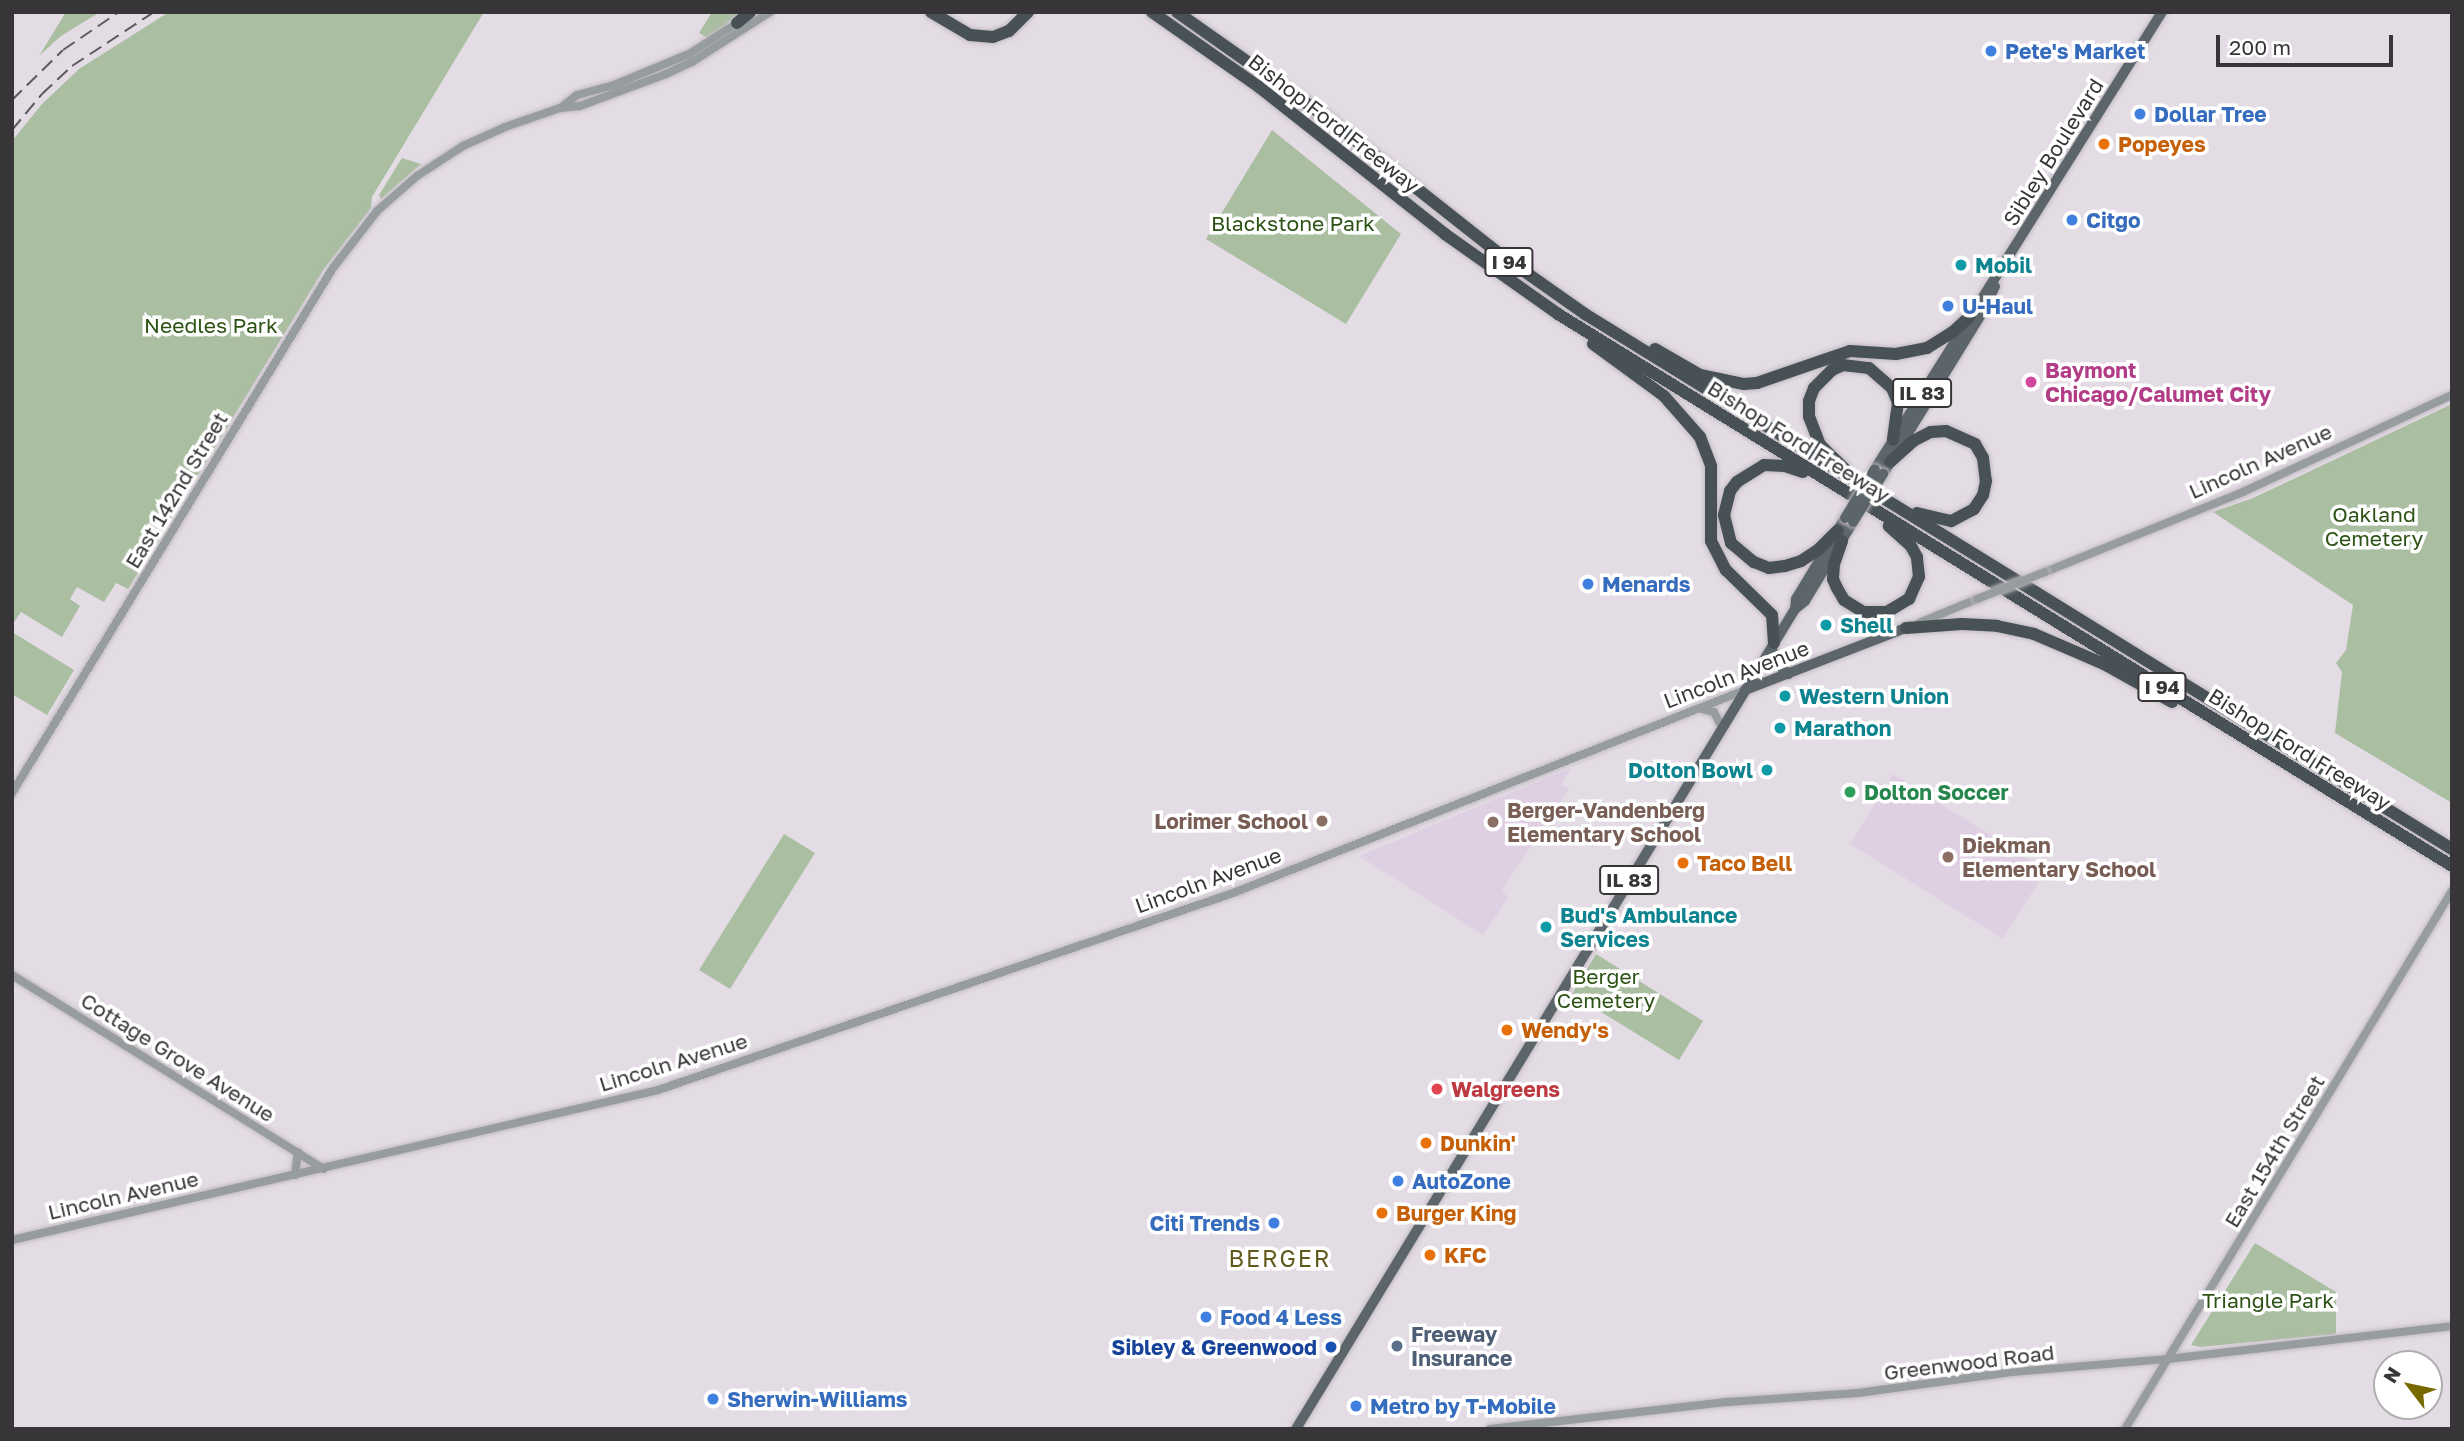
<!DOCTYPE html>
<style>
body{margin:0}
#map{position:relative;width:2464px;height:1441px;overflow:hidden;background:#e4dce5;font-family:"Golos Text",sans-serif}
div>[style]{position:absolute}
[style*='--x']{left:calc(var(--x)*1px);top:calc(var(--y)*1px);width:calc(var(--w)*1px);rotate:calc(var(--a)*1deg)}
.education>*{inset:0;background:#dfcfe2}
.green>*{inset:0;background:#aabea1}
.roads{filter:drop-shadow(0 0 2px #c2bbc2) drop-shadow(0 0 2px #c2bbc2)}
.minor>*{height:8px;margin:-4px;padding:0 4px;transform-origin:4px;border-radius:4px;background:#979c9e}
.major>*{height:10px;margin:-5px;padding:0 5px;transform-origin:5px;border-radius:5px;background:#5c6569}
.highway>*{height:12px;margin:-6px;padding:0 6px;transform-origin:6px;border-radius:6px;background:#485256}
.rail>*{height:2px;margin-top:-1px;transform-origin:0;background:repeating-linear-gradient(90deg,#5c585d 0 14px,transparent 0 21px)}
.bridges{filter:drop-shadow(0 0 2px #c2bbc2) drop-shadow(0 0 2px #c2bbc2)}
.minor-bridge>*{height:8px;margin:-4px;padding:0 4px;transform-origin:4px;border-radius:4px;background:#979c9e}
.major-bridge>*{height:10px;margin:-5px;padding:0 5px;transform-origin:5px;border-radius:5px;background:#5c6569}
.dots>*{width:19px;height:19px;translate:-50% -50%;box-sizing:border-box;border:4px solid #fff;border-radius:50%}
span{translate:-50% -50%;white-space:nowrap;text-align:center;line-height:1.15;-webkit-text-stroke:7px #fff;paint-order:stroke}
.shield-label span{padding:2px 5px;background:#fff;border:2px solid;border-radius:5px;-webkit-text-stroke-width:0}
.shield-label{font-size:19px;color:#383538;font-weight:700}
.shop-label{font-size:21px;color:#366cbe;font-weight:700}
.left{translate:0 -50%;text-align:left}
.right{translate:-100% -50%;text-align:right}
.street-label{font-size:21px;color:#383538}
.food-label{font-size:21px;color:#c56008;font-weight:700}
.park-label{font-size:21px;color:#2c5214}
.culture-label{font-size:21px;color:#0d838f;font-weight:700}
.hotel-label{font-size:21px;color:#b23c85;font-weight:700}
.leisure-label{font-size:21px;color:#27864d;font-weight:700}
.education-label{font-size:21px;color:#785e54;font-weight:700}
.health-label{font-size:21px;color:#be3a42;font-weight:700}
.service-label{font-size:21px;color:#4e5e75;font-weight:700}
.transit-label{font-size:21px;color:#164399;font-weight:700}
.neighbourhood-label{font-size:23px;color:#61581b;letter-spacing:2px}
.frame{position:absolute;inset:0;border:14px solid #383538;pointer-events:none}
.north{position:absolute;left:2373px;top:1350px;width:70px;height:70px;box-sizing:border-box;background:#fff;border:2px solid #afaeaf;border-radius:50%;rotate:302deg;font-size:19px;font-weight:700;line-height:28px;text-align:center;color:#383538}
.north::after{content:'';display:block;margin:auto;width:24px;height:32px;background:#776900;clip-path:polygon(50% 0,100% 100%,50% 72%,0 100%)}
.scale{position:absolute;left:2216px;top:35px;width:177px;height:32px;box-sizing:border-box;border:4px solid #383538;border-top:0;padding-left:9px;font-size:21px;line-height:24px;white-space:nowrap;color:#383538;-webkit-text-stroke:5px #fff;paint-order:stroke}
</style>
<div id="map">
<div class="education">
<div style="clip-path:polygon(1571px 768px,1562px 785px,1569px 789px,1502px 890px,1508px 898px,1483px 935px,1359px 856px)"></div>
<div style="clip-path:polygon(1893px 774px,2046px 870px,2003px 939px,1850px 844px)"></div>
</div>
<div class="green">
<div style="clip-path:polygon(66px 12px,100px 12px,61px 36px,39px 56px)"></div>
<div style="clip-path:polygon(169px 12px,484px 12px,372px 197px,371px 208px,324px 269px,128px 589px,116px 583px,104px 602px,77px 587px,70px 599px,80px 606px,62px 637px,21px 612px,12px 625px,12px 141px,42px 104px,79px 69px)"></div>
<div style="clip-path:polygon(712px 12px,740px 12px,713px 36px,706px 37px,699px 33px)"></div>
<div style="clip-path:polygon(1272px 130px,1401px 234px,1346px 324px,1206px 239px)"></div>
<div style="clip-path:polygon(402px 158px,421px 164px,381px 199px,379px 195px)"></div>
<div style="clip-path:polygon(2452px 404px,2452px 803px,2335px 733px,2342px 672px,2336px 663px,2346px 650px,2353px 605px,2213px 512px,2253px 498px)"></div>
<div style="clip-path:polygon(12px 632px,74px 670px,47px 715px,12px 694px)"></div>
<div style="clip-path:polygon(784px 834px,815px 853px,730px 989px,699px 970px)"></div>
<div style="clip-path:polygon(1596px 954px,1703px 1021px,1679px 1060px,1572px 994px)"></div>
<div style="clip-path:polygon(2255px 1243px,2336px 1292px,2336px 1334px,2200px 1347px,2191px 1345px)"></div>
</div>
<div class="roads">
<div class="minor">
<div style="--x:563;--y:106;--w:18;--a:-38"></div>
<div style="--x:577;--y:95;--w:38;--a:-15"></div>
<div style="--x:614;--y:85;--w:81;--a:-22.5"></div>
<div style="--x:689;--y:54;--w:59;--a:-32.6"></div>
<div style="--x:2045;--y:572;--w:214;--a:-22"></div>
<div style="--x:2243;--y:492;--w:230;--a:-24.9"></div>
<div style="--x:1919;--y:623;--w:63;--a:-22.5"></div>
<div style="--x:1702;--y:709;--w:12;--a:14"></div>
<div style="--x:1714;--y:712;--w:18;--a:63"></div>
<div style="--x:12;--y:793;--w:615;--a:-58.56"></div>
<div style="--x:333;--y:268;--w:72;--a:-52.3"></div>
<div style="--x:377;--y:211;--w:53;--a:-41.2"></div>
<div style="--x:417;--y:176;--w:55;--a:-33.1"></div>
<div style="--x:463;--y:146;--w:46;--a:-24.3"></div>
<div style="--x:505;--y:127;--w:58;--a:-19.1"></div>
<div style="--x:560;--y:108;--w:20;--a:-6"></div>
<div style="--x:580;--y:106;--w:92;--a:-20.4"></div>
<div style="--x:666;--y:74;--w:29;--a:-25"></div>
<div style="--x:692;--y:62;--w:93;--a:-32.7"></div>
<div style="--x:12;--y:975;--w:367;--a:31.9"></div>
<div style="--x:295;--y:1175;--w:23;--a:-83"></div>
<div style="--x:12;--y:1240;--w:663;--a:-13.07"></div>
<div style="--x:658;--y:1090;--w:608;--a:-18.91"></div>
<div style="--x:1233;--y:893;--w:551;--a:-21.63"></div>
<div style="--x:1490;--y:1429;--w:240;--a:-6.5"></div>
<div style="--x:1728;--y:1402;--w:130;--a:-4"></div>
<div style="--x:1858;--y:1393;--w:155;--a:-7.8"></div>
<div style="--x:2012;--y:1372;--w:157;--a:-4.8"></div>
<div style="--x:2168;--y:1359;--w:286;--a:-6.6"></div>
<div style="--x:2125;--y:1429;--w:630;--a:-58.71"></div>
</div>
<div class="major">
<div style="--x:1875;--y:469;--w:540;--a:-57.87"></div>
<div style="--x:1883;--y:474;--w:193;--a:-58.4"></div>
<div style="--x:1984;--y:310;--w:26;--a:-65"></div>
<div style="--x:1795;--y:609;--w:13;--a:-39"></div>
<div style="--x:1805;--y:601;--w:92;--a:-58.7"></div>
<div style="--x:1772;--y:647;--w:13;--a:81"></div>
<div style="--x:1774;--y:660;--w:20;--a:45"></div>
<div style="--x:1745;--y:690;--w:173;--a:-21.1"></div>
<div style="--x:1296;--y:1429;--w:960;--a:-58.68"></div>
<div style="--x:1795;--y:609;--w:10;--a:-84"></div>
<div style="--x:1796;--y:599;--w:95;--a:-58.8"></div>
</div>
<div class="highway">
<div style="--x:931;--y:12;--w:45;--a:30.5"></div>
<div style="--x:970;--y:35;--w:23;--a:5"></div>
<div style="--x:993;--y:37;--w:17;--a:-21"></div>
<div style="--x:1009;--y:31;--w:27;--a:-45"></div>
<div style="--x:1152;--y:12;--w:131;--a:35"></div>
<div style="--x:1259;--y:87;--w:237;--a:38.3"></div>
<div style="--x:1445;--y:234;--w:138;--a:35.3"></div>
<div style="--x:1558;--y:314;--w:1051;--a:31.69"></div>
<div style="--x:1177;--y:12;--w:187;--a:35.2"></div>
<div style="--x:1330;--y:120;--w:213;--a:38.3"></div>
<div style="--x:1497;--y:252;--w:108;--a:35.2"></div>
<div style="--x:1585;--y:314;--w:1019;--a:31.68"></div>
<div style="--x:737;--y:23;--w:17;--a:-40"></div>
<div style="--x:1593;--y:344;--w:88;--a:36.2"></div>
<div style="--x:1664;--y:396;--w:55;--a:48.7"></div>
<div style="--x:1700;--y:437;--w:31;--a:69"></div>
<div style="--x:1711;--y:466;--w:75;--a:90"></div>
<div style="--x:1711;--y:541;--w:33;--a:63"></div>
<div style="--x:1726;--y:570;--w:64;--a:44.4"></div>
<div style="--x:1772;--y:615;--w:28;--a:86"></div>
<div style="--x:1655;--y:349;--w:52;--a:30"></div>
<div style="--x:1700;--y:375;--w:45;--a:11.6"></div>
<div style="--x:1744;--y:384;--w:13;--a:-4"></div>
<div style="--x:1757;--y:383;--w:98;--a:-19"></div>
<div style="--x:1850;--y:351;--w:46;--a:3.7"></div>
<div style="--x:1896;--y:354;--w:32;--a:-11"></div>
<div style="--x:1927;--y:348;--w:31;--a:-32"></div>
<div style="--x:1953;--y:332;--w:22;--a:-43"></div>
<div style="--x:1890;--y:462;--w:31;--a:-42"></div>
<div style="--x:1913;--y:441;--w:20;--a:-27"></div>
<div style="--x:1931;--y:432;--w:15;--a:-4"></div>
<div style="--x:1946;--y:431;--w:32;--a:24"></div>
<div style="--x:1975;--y:444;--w:16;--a:60"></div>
<div style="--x:1983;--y:458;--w:23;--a:83"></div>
<div style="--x:1986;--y:481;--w:14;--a:102"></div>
<div style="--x:1983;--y:495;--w:17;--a:123"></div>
<div style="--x:1974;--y:509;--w:26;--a:152"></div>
<div style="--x:1951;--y:521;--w:35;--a:-167"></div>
<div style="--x:1845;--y:469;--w:35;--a:-136"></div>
<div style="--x:1820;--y:445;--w:30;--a:-111"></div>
<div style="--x:1809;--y:417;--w:16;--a:-90"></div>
<div style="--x:1809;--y:401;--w:14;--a:-69"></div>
<div style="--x:1814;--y:388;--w:25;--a:-45"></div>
<div style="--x:1832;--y:370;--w:12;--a:-24"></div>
<div style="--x:1843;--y:365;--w:26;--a:7"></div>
<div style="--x:1869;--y:368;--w:30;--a:41"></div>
<div style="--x:1892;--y:388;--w:16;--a:68"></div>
<div style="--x:1898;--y:403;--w:37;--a:98"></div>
<div style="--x:1803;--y:472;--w:19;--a:-162"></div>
<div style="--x:1785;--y:466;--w:21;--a:-177"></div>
<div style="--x:1764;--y:465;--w:32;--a:148"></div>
<div style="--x:1737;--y:482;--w:11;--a:128"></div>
<div style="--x:1730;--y:491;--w:25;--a:104"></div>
<div style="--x:1724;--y:515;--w:29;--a:76"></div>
<div style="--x:1731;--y:543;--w:30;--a:40"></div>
<div style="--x:1754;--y:562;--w:16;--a:22"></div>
<div style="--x:1769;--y:568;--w:16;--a:-7"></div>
<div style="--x:1785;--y:566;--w:17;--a:-17"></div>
<div style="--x:1801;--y:561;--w:20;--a:-33"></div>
<div style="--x:1818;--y:550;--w:28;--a:-45"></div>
<div style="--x:1842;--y:541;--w:24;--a:109"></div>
<div style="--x:1834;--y:564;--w:15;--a:94"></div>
<div style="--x:1833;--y:579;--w:10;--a:66"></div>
<div style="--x:1837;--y:588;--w:14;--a:60"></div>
<div style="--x:1844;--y:600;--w:22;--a:32"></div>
<div style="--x:1863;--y:612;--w:24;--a:0"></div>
<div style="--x:1887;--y:612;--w:26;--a:-31"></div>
<div style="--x:1909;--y:599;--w:24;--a:-66"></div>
<div style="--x:1919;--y:577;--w:20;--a:-96"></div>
<div style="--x:1917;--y:557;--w:13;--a:-119"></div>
<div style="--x:1911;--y:546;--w:30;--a:-138"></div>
<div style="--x:1906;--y:628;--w:56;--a:-4.1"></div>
<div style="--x:1962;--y:624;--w:35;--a:3"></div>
<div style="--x:1997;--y:626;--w:38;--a:12"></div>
<div style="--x:2034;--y:634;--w:76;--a:23.2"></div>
<div style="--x:2104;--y:664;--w:78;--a:29.2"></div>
</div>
</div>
<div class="rail">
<div style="--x:12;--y:100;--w:71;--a:-44.4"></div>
<div style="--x:63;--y:50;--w:68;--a:-34.2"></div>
<div style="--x:12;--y:130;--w:47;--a:-50.2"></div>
<div style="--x:42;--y:94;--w:41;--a:-43"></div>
<div style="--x:72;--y:66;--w:98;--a:-33.4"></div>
</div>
<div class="bridges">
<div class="minor-bridge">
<div style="--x:1977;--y:599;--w:73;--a:-21.7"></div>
</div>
<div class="major-bridge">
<div style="--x:1845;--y:518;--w:57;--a:-58.5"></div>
<div style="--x:1853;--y:522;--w:57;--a:-58"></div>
</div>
</div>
<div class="dots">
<div style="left:1991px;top:51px;background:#3f7fe0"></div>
<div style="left:2140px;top:114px;background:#3f7fe0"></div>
<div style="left:2104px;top:144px;background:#e8710a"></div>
<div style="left:2072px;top:220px;background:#3f7fe0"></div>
<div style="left:1961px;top:265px;background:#0f9aa8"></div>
<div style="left:1948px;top:306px;background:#3f7fe0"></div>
<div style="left:2031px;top:382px;background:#d1479c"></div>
<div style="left:1588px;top:584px;background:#3f7fe0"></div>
<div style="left:1826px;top:625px;background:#0f9aa8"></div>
<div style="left:1785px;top:696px;background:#0f9aa8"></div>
<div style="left:1780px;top:728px;background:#0f9aa8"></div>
<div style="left:1767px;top:770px;background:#0f9aa8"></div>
<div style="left:1850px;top:792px;background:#2e9e5b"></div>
<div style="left:1322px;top:821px;background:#8d6e63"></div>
<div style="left:1493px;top:822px;background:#8d6e63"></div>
<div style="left:1948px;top:857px;background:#8d6e63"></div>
<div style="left:1683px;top:863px;background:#e8710a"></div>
<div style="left:1546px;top:927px;background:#0f9aa8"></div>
<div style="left:1507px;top:1030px;background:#e8710a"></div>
<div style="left:1437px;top:1089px;background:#e0444e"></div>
<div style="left:1426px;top:1143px;background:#e8710a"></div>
<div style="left:1398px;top:1181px;background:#3f7fe0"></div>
<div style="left:1382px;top:1213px;background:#e8710a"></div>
<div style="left:1274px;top:1223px;background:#3f7fe0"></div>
<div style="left:1430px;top:1255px;background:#e8710a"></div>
<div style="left:1206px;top:1317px;background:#3f7fe0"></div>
<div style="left:1397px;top:1346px;background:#5c6f8a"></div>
<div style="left:1331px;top:1347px;background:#1a4fb4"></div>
<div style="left:713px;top:1399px;background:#3f7fe0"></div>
<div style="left:1356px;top:1406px;background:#3f7fe0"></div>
</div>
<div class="shield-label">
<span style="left:1509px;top:262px">I 94</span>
<span style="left:1922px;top:393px">IL 83</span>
<span style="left:2162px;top:687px">I 94</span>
<span style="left:1629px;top:880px">IL 83</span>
</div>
<div class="shop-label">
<span class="left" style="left:2005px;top:51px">Pete's Market</span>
<span class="left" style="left:2154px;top:114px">Dollar Tree</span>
<span class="left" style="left:2086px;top:220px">Citgo</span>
<span class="left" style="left:1962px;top:306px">U-Haul</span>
<span class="left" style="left:1602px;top:584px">Menards</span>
<span class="left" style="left:1412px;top:1181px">AutoZone</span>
<span class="right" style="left:1260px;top:1223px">Citi Trends</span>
<span class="left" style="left:1220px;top:1317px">Food 4 Less</span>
<span class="left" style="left:727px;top:1399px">Sherwin-Williams</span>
<span class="left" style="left:1370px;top:1406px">Metro by T-Mobile</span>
</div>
<div class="street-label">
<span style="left:1334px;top:123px;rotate:38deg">Bishop Ford Freeway</span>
<span style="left:2053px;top:152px;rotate:-58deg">Sibley Boulevard</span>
<span style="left:1799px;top:441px;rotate:32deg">Bishop Ford Freeway</span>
<span style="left:2260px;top:461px;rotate:-24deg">Lincoln Avenue</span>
<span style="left:176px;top:490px;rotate:-59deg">East 142nd Street</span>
<span style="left:1736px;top:674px;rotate:-21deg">Lincoln Avenue</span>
<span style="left:2300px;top:749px;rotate:32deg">Bishop Ford Freeway</span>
<span style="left:1208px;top:880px;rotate:-20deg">Lincoln Avenue</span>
<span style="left:178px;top:1057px;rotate:32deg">Cottage Grove Avenue</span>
<span style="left:673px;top:1062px;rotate:-17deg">Lincoln Avenue</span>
<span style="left:2274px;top:1151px;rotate:-59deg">East 154th Street</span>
<span style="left:123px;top:1195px;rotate:-13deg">Lincoln Avenue</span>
<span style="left:1969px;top:1362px;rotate:-7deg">Greenwood Road</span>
</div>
<div class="food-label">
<span class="left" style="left:2118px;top:144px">Popeyes</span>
<span class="left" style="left:1697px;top:863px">Taco Bell</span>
<span class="left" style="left:1521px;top:1030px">Wendy's</span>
<span class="left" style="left:1440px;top:1143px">Dunkin'</span>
<span class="left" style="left:1396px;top:1213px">Burger King</span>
<span class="left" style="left:1444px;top:1255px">KFC</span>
</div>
<div class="park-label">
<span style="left:1293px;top:223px">Blackstone Park</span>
<span style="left:211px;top:325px">Needles Park</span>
<span style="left:2374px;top:526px">Oakland<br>Cemetery</span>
<span style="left:1606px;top:988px">Berger<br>Cemetery</span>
<span style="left:2268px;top:1300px">Triangle Park</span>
</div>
<div class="culture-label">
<span class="left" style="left:1975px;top:265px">Mobil</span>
<span class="left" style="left:1840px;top:625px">Shell</span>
<span class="left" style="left:1799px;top:696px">Western Union</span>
<span class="left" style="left:1794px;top:728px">Marathon</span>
<span class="right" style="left:1753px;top:770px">Dolton Bowl</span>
<span class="left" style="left:1560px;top:927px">Bud's Ambulance<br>Services</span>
</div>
<div class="hotel-label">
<span class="left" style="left:2045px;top:382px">Baymont<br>Chicago/Calumet City</span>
</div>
<div class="leisure-label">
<span class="left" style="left:1864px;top:792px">Dolton Soccer</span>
</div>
<div class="education-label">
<span class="left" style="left:1507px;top:822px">Berger-Vandenberg<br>Elementary School</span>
<span class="right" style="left:1308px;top:821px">Lorimer School</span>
<span class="left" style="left:1962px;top:857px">Diekman<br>Elementary School</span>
</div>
<div class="health-label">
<span class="left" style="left:1451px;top:1089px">Walgreens</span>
</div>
<div class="service-label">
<span class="left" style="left:1411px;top:1346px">Freeway<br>Insurance</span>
</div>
<div class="transit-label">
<span class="right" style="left:1317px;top:1347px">Sibley &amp; Greenwood</span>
</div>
<div class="neighbourhood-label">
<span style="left:1280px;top:1258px">BERGER</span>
</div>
<div class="frame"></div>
<div class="north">N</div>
<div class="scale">200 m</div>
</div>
